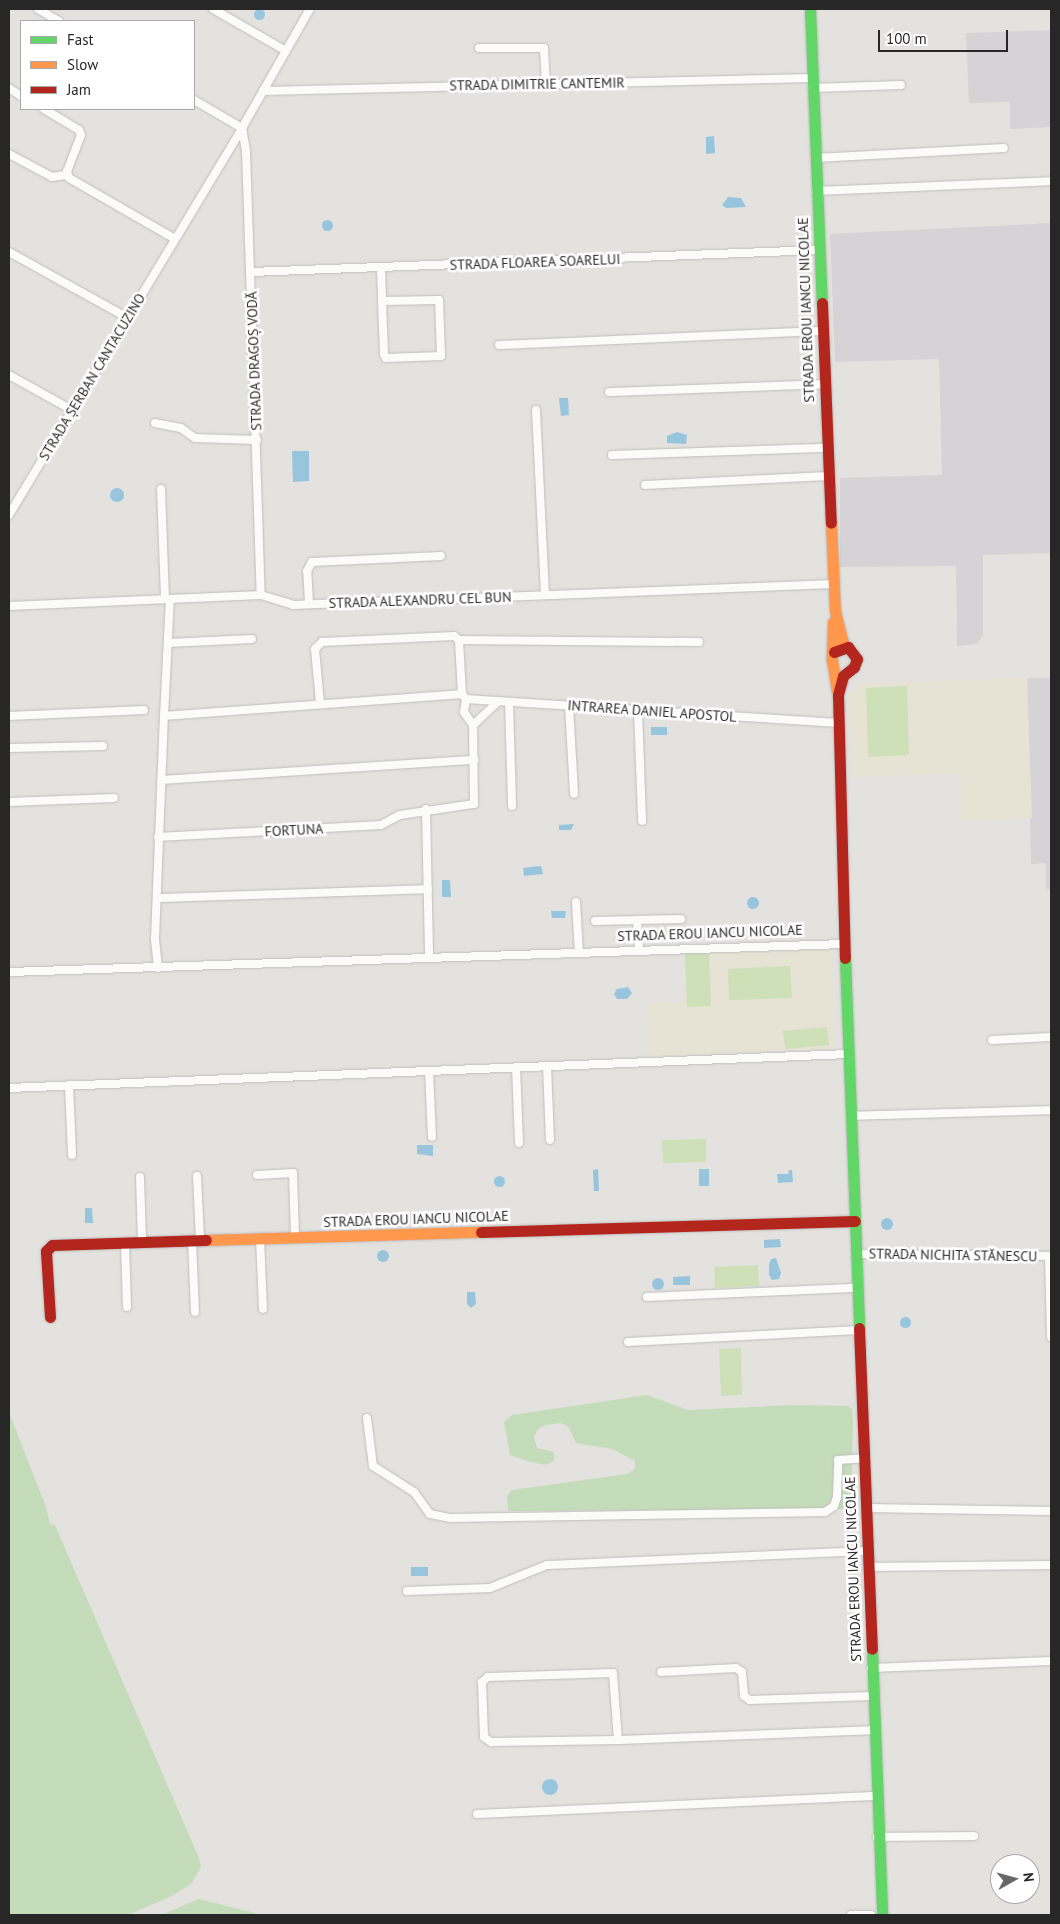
<!DOCTYPE html>
<meta charset="utf-8">
<style>
body{margin:0}
#map{position:relative;width:1060px;height:1924px;overflow:hidden;background:#e4e2de;font-family:"PT Sans",sans-serif}
div>[style]{position:absolute}
[style*='--x']{left:calc(var(--x)*1px);top:calc(var(--y)*1px);width:calc(var(--w)*1px);rotate:calc(var(--a)*1deg)}
.industrial>*{inset:0;background:#d5d3d5}
.education>*{inset:0;background:#e6e2d4}
.green>*{inset:0;background:#c4dcba}
.pitch>*{inset:0;background:#cde0b8}
.water>*{inset:0;background:#98c5de}
.round{border-radius:50%}
.roads{filter:drop-shadow(0 0 1px #bfbebe) drop-shadow(0 0 1px #bfbebe)}
.street>*{height:8px;margin:-4px;padding:0 4px;transform-origin:4px;border-radius:4px;background:#fbfbfa}
.fast>*{height:11px;margin:-5.5px;padding:0 5.5px;transform-origin:5.5px;border-radius:5.5px;background:#63d668}
.slow>*{height:11px;margin:-5.5px;padding:0 5.5px;transform-origin:5.5px;border-radius:5.5px;background:#ff974d}
.jam>*{height:11px;margin:-5.5px;padding:0 5.5px;transform-origin:5.5px;border-radius:5.5px;background:#b3261e}
span{translate:-50% -50%;white-space:nowrap;text-align:center;line-height:1.15;-webkit-text-stroke:5px #fff;paint-order:stroke}
.street-label{font-size:14px;color:#272727}
.frame{position:absolute;inset:0;border:10px solid #272727;pointer-events:none}
.legend{position:absolute;left:20px;top:20px;width:175px;height:90px;box-sizing:border-box;background:#fff;border:1px solid #a9a9a9;margin:0;padding:6px 9px;list-style:none;font-size:15px;color:#272727}
.legend li{display:flex;align-items:center;gap:10px;height:25px}
.legend b{width:25px;border:1px solid #a9a9a9}
.north{position:absolute;left:990px;top:1854px;width:50px;height:50px;box-sizing:border-box;background:#fff;border:1px solid #a9a9a9;border-radius:50%;rotate:83deg;font-size:14px;font-weight:700;line-height:20px;text-align:center;color:#272727}
.north::after{content:'';display:block;margin:auto;width:18px;height:22px;background:#696867;clip-path:polygon(50% 0,100% 100%,50% 72%,0 100%)}
.scale{position:absolute;left:878px;top:30px;width:130px;height:22px;box-sizing:border-box;border:2px solid #272727;border-top:0;padding-left:6px;font-size:15px;line-height:18px;white-space:nowrap;color:#272727;-webkit-text-stroke:4px #fff;paint-order:stroke}
</style>
<div id="map">
<div class="industrial">
<div style="clip-path:polygon(1051px 30px,1051px 127px,1010px 129px,1010px 102px,969px 103px,966px 33px)"></div>
<div style="clip-path:polygon(1051px 223px,1051px 553px,983px 555px,983px 636px,976px 644px,957px 646px,956px 566px,840px 567px,840px 478px,942px 475px,939px 359px,835px 362px,830px 234px)"></div>
<div style="clip-path:polygon(1027px 678px,1051px 678px,1051px 889px,1046px 889px,1046px 863px,1031px 864px)"></div>
</div>
<div class="education">
<div style="clip-path:polygon(1027px 678px,1032px 818px,962px 820px,960px 774px,852px 777px,849px 695px,859px 684px)"></div>
<div style="clip-path:polygon(831px 947px,835px 1049px,650px 1056px,648px 1003px,686px 1002px,685px 953px)"></div>
</div>
<div class="green">
<div style="clip-path:polygon(647px 1395px,688px 1410px,795px 1405px,848px 1406px,852px 1409px,853px 1421px,851px 1509px,508px 1511px,507px 1496px,512px 1490px,627px 1474px,635px 1469px,635px 1461px,612px 1449px,576px 1443px,568px 1426px,560px 1423px,545px 1425px,537px 1430px,534px 1438px,537px 1448px,554px 1452px,554px 1461px,546px 1465px,527px 1461px,510px 1455px,504px 1422px,512px 1415px)"></div>
<div style="clip-path:polygon(9px 1412px,46px 1507px,50px 1524px,55px 1525px,199px 1858px,201px 1867px,191px 1884px,172px 1896px,128px 1915px,9px 1915px)"></div>
<div style="clip-path:polygon(199px 1899px,255px 1913px,256px 1915px,161px 1915px)"></div>
</div>
<div class="pitch">
<div style="clip-path:polygon(907px 686px,909px 755px,868px 757px,866px 688px)"></div>
<div style="clip-path:polygon(709px 952px,711px 1006px,687px 1007px,685px 953px)"></div>
<div style="clip-path:polygon(790px 966px,792px 998px,729px 1000px,728px 969px)"></div>
<div style="clip-path:polygon(827px 1027px,829px 1045px,785px 1049px,783px 1031px)"></div>
<div style="clip-path:polygon(706px 1139px,706px 1162px,663px 1163px,662px 1140px)"></div>
<div style="clip-path:polygon(758px 1265px,759px 1286px,715px 1288px,714px 1267px)"></div>
<div style="clip-path:polygon(741px 1348px,742px 1395px,721px 1396px,719px 1349px)"></div>
</div>
<div class="water">
<div class="round" style="left:253.5px;top:8.5px;width:11px;height:11px"></div>
<div style="clip-path:polygon(714px 136px,715px 153px,706px 154px,706px 137px)"></div>
<div style="clip-path:polygon(728px 197px,741px 198px,746px 207px,726px 208px,722px 205px)"></div>
<div class="round" style="left:321.5px;top:219.5px;width:11px;height:11px"></div>
<div style="clip-path:polygon(559px 398px,568px 398px,569px 415px,561px 416px)"></div>
<div style="clip-path:polygon(677px 432px,687px 435px,686px 444px,667px 443px,667px 436px)"></div>
<div style="clip-path:polygon(292px 451px,309px 451px,309px 481px,293px 482px)"></div>
<div class="round" style="left:110px;top:488px;width:14px;height:14px"></div>
<div style="clip-path:polygon(651px 727px,667px 727px,667px 735px,651px 735px)"></div>
<div style="clip-path:polygon(574px 824px,571px 830px,559px 830px,559px 825px)"></div>
<div style="clip-path:polygon(541px 866px,543px 874px,524px 876px,523px 868px)"></div>
<div style="clip-path:polygon(442px 880px,450px 880px,451px 897px,442px 897px)"></div>
<div class="round" style="left:747px;top:897px;width:12px;height:12px"></div>
<div style="clip-path:polygon(551px 911px,566px 911px,565px 918px,552px 918px)"></div>
<div style="clip-path:polygon(628px 987px,632px 993px,627px 999px,617px 999px,614px 994px,617px 989px)"></div>
<div style="clip-path:polygon(417px 1145px,433px 1145px,433px 1156px,417px 1154px)"></div>
<div style="clip-path:polygon(598px 1169px,599px 1191px,594px 1191px,593px 1170px)"></div>
<div style="clip-path:polygon(699px 1169px,709px 1169px,709px 1186px,699px 1186px)"></div>
<div style="clip-path:polygon(789px 1170px,792px 1170px,793px 1182px,778px 1183px,777px 1174px,788px 1174px)"></div>
<div class="round" style="left:493.5px;top:1175.5px;width:11px;height:11px"></div>
<div style="clip-path:polygon(85px 1208px,92px 1208px,93px 1223px,85px 1223px)"></div>
<div class="round" style="left:881px;top:1218px;width:12px;height:12px"></div>
<div style="clip-path:polygon(780px 1239px,781px 1247px,764px 1248px,764px 1240px)"></div>
<div class="round" style="left:377px;top:1250px;width:12px;height:12px"></div>
<div style="clip-path:polygon(776px 1258px,781px 1273px,779px 1279px,772px 1280px,769px 1275px,769px 1264px,771px 1259px)"></div>
<div style="clip-path:polygon(690px 1276px,690px 1285px,673px 1285px,673px 1277px)"></div>
<div class="round" style="left:652px;top:1278px;width:12px;height:12px"></div>
<div style="clip-path:polygon(467px 1292px,475px 1292px,476px 1304px,471px 1308px,467px 1304px)"></div>
<div class="round" style="left:899.5px;top:1316.5px;width:11px;height:11px"></div>
<div style="clip-path:polygon(411px 1567px,428px 1567px,428px 1576px,411px 1576px)"></div>
<div class="round" style="left:542px;top:1779px;width:16px;height:16px"></div>
</div>
<div class="roads">
<div class="street">
<div style="--x:38;--y:9;--w:24;--a:30"></div>
<div style="--x:213;--y:9;--w:84;--a:29.9"></div>
<div style="--x:479;--y:48;--w:65;--a:0"></div>
<div style="--x:544;--y:48;--w:36;--a:87"></div>
<div style="--x:9;--y:88;--w:14;--a:34"></div>
<div style="--x:812;--y:88;--w:89;--a:-1.9"></div>
<div style="--x:263;--y:91;--w:549;--a:-1.36"></div>
<div style="--x:194;--y:100;--w:56;--a:30.3"></div>
<div style="--x:242;--y:128;--w:23;--a:80"></div>
<div style="--x:246;--y:151;--w:444;--a:88.1"></div>
<div style="--x:44;--y:109;--w:41;--a:31"></div>
<div style="--x:79;--y:130;--w:5;--a:68"></div>
<div style="--x:81;--y:135;--w:39;--a:111"></div>
<div style="--x:67;--y:171;--w:7;--a:74"></div>
<div style="--x:69;--y:178;--w:122;--a:29.9"></div>
<div style="--x:9;--y:154;--w:49;--a:28.1"></div>
<div style="--x:52;--y:177;--w:14;--a:-8"></div>
<div style="--x:815;--y:158;--w:189;--a:-3"></div>
<div style="--x:816;--y:191;--w:235;--a:-2.4"></div>
<div style="--x:9;--y:252;--w:136;--a:29"></div>
<div style="--x:381;--y:268;--w:33;--a:88"></div>
<div style="--x:382;--y:301;--w:53;--a:87.8"></div>
<div style="--x:384;--y:354;--w:4;--a:63"></div>
<div style="--x:386;--y:358;--w:55;--a:-2.1"></div>
<div style="--x:441;--y:356;--w:56;--a:-92"></div>
<div style="--x:439;--y:300;--w:57;--a:179"></div>
<div style="--x:251;--y:272;--w:568;--a:-2.22"></div>
<div style="--x:499;--y:345;--w:323;--a:-2.5"></div>
<div style="--x:9;--y:375;--w:70;--a:29.1"></div>
<div style="--x:609;--y:392;--w:216;--a:-2.1"></div>
<div style="--x:536;--y:410;--w:185;--a:87.2"></div>
<div style="--x:155;--y:423;--w:26;--a:11"></div>
<div style="--x:181;--y:428;--w:17;--a:36"></div>
<div style="--x:195;--y:438;--w:62;--a:1.8"></div>
<div style="--x:612;--y:455;--w:215;--a:-1.9"></div>
<div style="--x:645;--y:485;--w:183;--a:-2.8"></div>
<div style="--x:161;--y:489;--w:110;--a:87.9"></div>
<div style="--x:9;--y:515;--w:452;--a:-58.9"></div>
<div style="--x:242;--y:128;--w:137;--a:-60.3"></div>
<div style="--x:309;--y:604;--w:33;--a:-93"></div>
<div style="--x:307;--y:571;--w:10;--a:-61"></div>
<div style="--x:312;--y:562;--w:129;--a:-2.7"></div>
<div style="--x:9;--y:606;--w:252;--a:-2.5"></div>
<div style="--x:261;--y:595;--w:34;--a:17"></div>
<div style="--x:293;--y:605;--w:541;--a:-2.22"></div>
<div style="--x:459;--y:640;--w:240;--a:0.5"></div>
<div style="--x:168;--y:643;--w:84;--a:-2.7"></div>
<div style="--x:466;--y:699;--w:373;--a:3.7"></div>
<div style="--x:509;--y:702;--w:104;--a:88.3"></div>
<div style="--x:569;--y:706;--w:88;--a:86.7"></div>
<div style="--x:638;--y:710;--w:111;--a:87.9"></div>
<div style="--x:9;--y:716;--w:135;--a:-2.5"></div>
<div style="--x:164;--y:716;--w:117;--a:-87.1"></div>
<div style="--x:473;--y:725;--w:35;--a:-43"></div>
<div style="--x:9;--y:748;--w:94;--a:-1.2"></div>
<div style="--x:161;--y:780;--w:314;--a:-3.7"></div>
<div style="--x:9;--y:802;--w:105;--a:-2.2"></div>
<div style="--x:426;--y:809;--w:147;--a:88.8"></div>
<div style="--x:158;--y:837;--w:223;--a:-3.1"></div>
<div style="--x:381;--y:825;--w:21;--a:-28"></div>
<div style="--x:400;--y:815;--w:75;--a:-8.5"></div>
<div style="--x:474;--y:804;--w:79;--a:-90.7"></div>
<div style="--x:473;--y:725;--w:16;--a:-125"></div>
<div style="--x:464;--y:712;--w:13;--a:-81"></div>
<div style="--x:466;--y:699;--w:6;--a:-129"></div>
<div style="--x:462;--y:694;--w:54;--a:-93.2"></div>
<div style="--x:459;--y:640;--w:6;--a:-141"></div>
<div style="--x:454;--y:636;--w:132;--a:177.4"></div>
<div style="--x:322;--y:642;--w:10;--a:135"></div>
<div style="--x:315;--y:649;--w:54;--a:84.7"></div>
<div style="--x:157;--y:898;--w:271;--a:-1.9"></div>
<div style="--x:576;--y:902;--w:51;--a:86.6"></div>
<div style="--x:637;--y:920;--w:31;--a:86"></div>
<div style="--x:595;--y:921;--w:86;--a:-1.3"></div>
<div style="--x:158;--y:968;--w:29;--a:-96"></div>
<div style="--x:155;--y:939;--w:223;--a:-87.7"></div>
<div style="--x:164;--y:716;--w:299;--a:-4.2"></div>
<div style="--x:9;--y:972;--w:835;--a:-1.92"></div>
<div style="--x:992;--y:1040;--w:59;--a:-2.9"></div>
<div style="--x:547;--y:1066;--w:74;--a:87.7"></div>
<div style="--x:516;--y:1067;--w:76;--a:87.7"></div>
<div style="--x:429;--y:1071;--w:66;--a:87.4"></div>
<div style="--x:69;--y:1085;--w:70;--a:87.5"></div>
<div style="--x:9;--y:1088;--w:840;--a:-2.32"></div>
<div style="--x:850;--y:1116;--w:201;--a:-1.7"></div>
<div style="--x:257;--y:1175;--w:36;--a:-3"></div>
<div style="--x:293;--y:1173;--w:64;--a:88.2"></div>
<div style="--x:197;--y:1176;--w:64;--a:87.3"></div>
<div style="--x:140;--y:1177;--w:65;--a:88.2"></div>
<div style="--x:260;--y:1238;--w:71;--a:87.6"></div>
<div style="--x:192;--y:1241;--w:71;--a:87.6"></div>
<div style="--x:125;--y:1243;--w:64;--a:88.2"></div>
<div style="--x:856;--y:1254;--w:195;--a:0.6"></div>
<div style="--x:1049;--y:1256;--w:81;--a:88.6"></div>
<div style="--x:647;--y:1297;--w:210;--a:-2.5"></div>
<div style="--x:628;--y:1342;--w:231;--a:-3"></div>
<div style="--x:367;--y:1418;--w:48;--a:82.9"></div>
<div style="--x:373;--y:1466;--w:49;--a:32.4"></div>
<div style="--x:414;--y:1492;--w:27;--a:54"></div>
<div style="--x:430;--y:1514;--w:20;--a:11"></div>
<div style="--x:450;--y:1518;--w:375;--a:-0.9"></div>
<div style="--x:825;--y:1512;--w:11;--a:-34"></div>
<div style="--x:834;--y:1506;--w:9;--a:-72"></div>
<div style="--x:837;--y:1497;--w:37;--a:-88"></div>
<div style="--x:838;--y:1460;--w:26;--a:-4"></div>
<div style="--x:866;--y:1508;--w:185;--a:0.9"></div>
<div style="--x:868;--y:1567;--w:183;--a:-0.6"></div>
<div style="--x:407;--y:1591;--w:83;--a:-2.1"></div>
<div style="--x:490;--y:1588;--w:61;--a:-22"></div>
<div style="--x:547;--y:1565;--w:320;--a:-2.5"></div>
<div style="--x:871;--y:1668;--w:180;--a:-2.2"></div>
<div style="--x:661;--y:1672;--w:75;--a:-3.1"></div>
<div style="--x:736;--y:1668;--w:7;--a:34"></div>
<div style="--x:742;--y:1672;--w:24;--a:85"></div>
<div style="--x:744;--y:1696;--w:7;--a:34"></div>
<div style="--x:750;--y:1700;--w:122;--a:-1.9"></div>
<div style="--x:618;--y:1740;--w:67;--a:-94.3"></div>
<div style="--x:613;--y:1673;--w:125;--a:178.2"></div>
<div style="--x:488;--y:1677;--w:8;--a:140"></div>
<div style="--x:482;--y:1682;--w:55;--a:87.9"></div>
<div style="--x:484;--y:1737;--w:9;--a:36"></div>
<div style="--x:491;--y:1742;--w:127;--a:-0.9"></div>
<div style="--x:618;--y:1740;--w:255;--a:-2.2"></div>
<div style="--x:477;--y:1814;--w:398;--a:-2.6"></div>
<div style="--x:877;--y:1837;--w:97;--a:-0.6"></div>
<div style="--x:851;--y:1915;--w:20;--a:0"></div>
</div>
<div class="fast">
<div style="--x:810;--y:9;--w:294;--a:87.7"></div>
<div style="--x:845;--y:958;--w:370;--a:87.8"></div>
<div style="--x:872;--y:1649;--w:266;--a:87.8"></div>
</div>
<div class="slow">
<div style="--x:831;--y:523;--w:88;--a:87.4"></div>
<div style="--x:835;--y:611;--w:37;--a:76"></div>
<div style="--x:833;--y:622;--w:38;--a:92"></div>
<div style="--x:832;--y:660;--w:30;--a:81"></div>
<div style="--x:206;--y:1240;--w:275;--a:-1.7"></div>
</div>
<div class="jam">
<div style="--x:822;--y:303;--w:220;--a:87.7"></div>
<div style="--x:834;--y:652;--w:15;--a:-20"></div>
<div style="--x:848;--y:647;--w:15;--a:53"></div>
<div style="--x:857;--y:659;--w:9;--a:111"></div>
<div style="--x:854;--y:667;--w:14;--a:141"></div>
<div style="--x:843;--y:676;--w:20;--a:105"></div>
<div style="--x:838;--y:695;--w:263;--a:88.5"></div>
<div style="--x:481;--y:1232;--w:374;--a:-1.7"></div>
<div style="--x:50;--y:1317;--w:66;--a:-93.5"></div>
<div style="--x:46;--y:1251;--w:8;--a:-45"></div>
<div style="--x:52;--y:1245;--w:154;--a:-1.9"></div>
<div style="--x:859;--y:1328;--w:321;--a:87.7"></div>
</div>
</div>
<div class="street-label">
<span style="left:537px;top:84px;rotate:-1deg">STRADA DIMITRIE CANTEMIR</span>
<span style="left:535px;top:262px;rotate:-2deg">STRADA FLOAREA SOARELUI</span>
<span style="left:806px;top:310px;rotate:-92deg">STRADA EROU IANCU NICOLAE</span>
<span style="left:254px;top:361px;rotate:-92deg">STRADA DRAGOȘ VODĂ</span>
<span style="left:92px;top:377px;rotate:-59deg">STRADA ȘERBAN CANTACUZINO</span>
<span style="left:420px;top:600px;rotate:-2deg">STRADA ALEXANDRU CEL BUN</span>
<span style="left:652px;top:711px;rotate:4deg">INTRAREA DANIEL APOSTOL</span>
<span style="left:294px;top:830px;rotate:-3deg">FORTUNA</span>
<span style="left:710px;top:933px;rotate:-2deg">STRADA EROU IANCU NICOLAE</span>
<span style="left:416px;top:1219px;rotate:-2deg">STRADA EROU IANCU NICOLAE</span>
<span style="left:953px;top:1255px;rotate:1deg">STRADA NICHITA STĂNESCU</span>
<span style="left:853px;top:1569px;rotate:-92deg">STRADA EROU IANCU NICOLAE</span>
</div>
<div class="frame"></div>
<ul class="legend">
<li><b style="height:6px;background:#63d668"></b>Fast</li>
<li><b style="height:6px;background:#ff974d"></b>Slow</li>
<li><b style="height:6px;background:#b3261e"></b>Jam</li>
</ul>
<div class="north">N</div>
<div class="scale">100 m</div>
</div>
